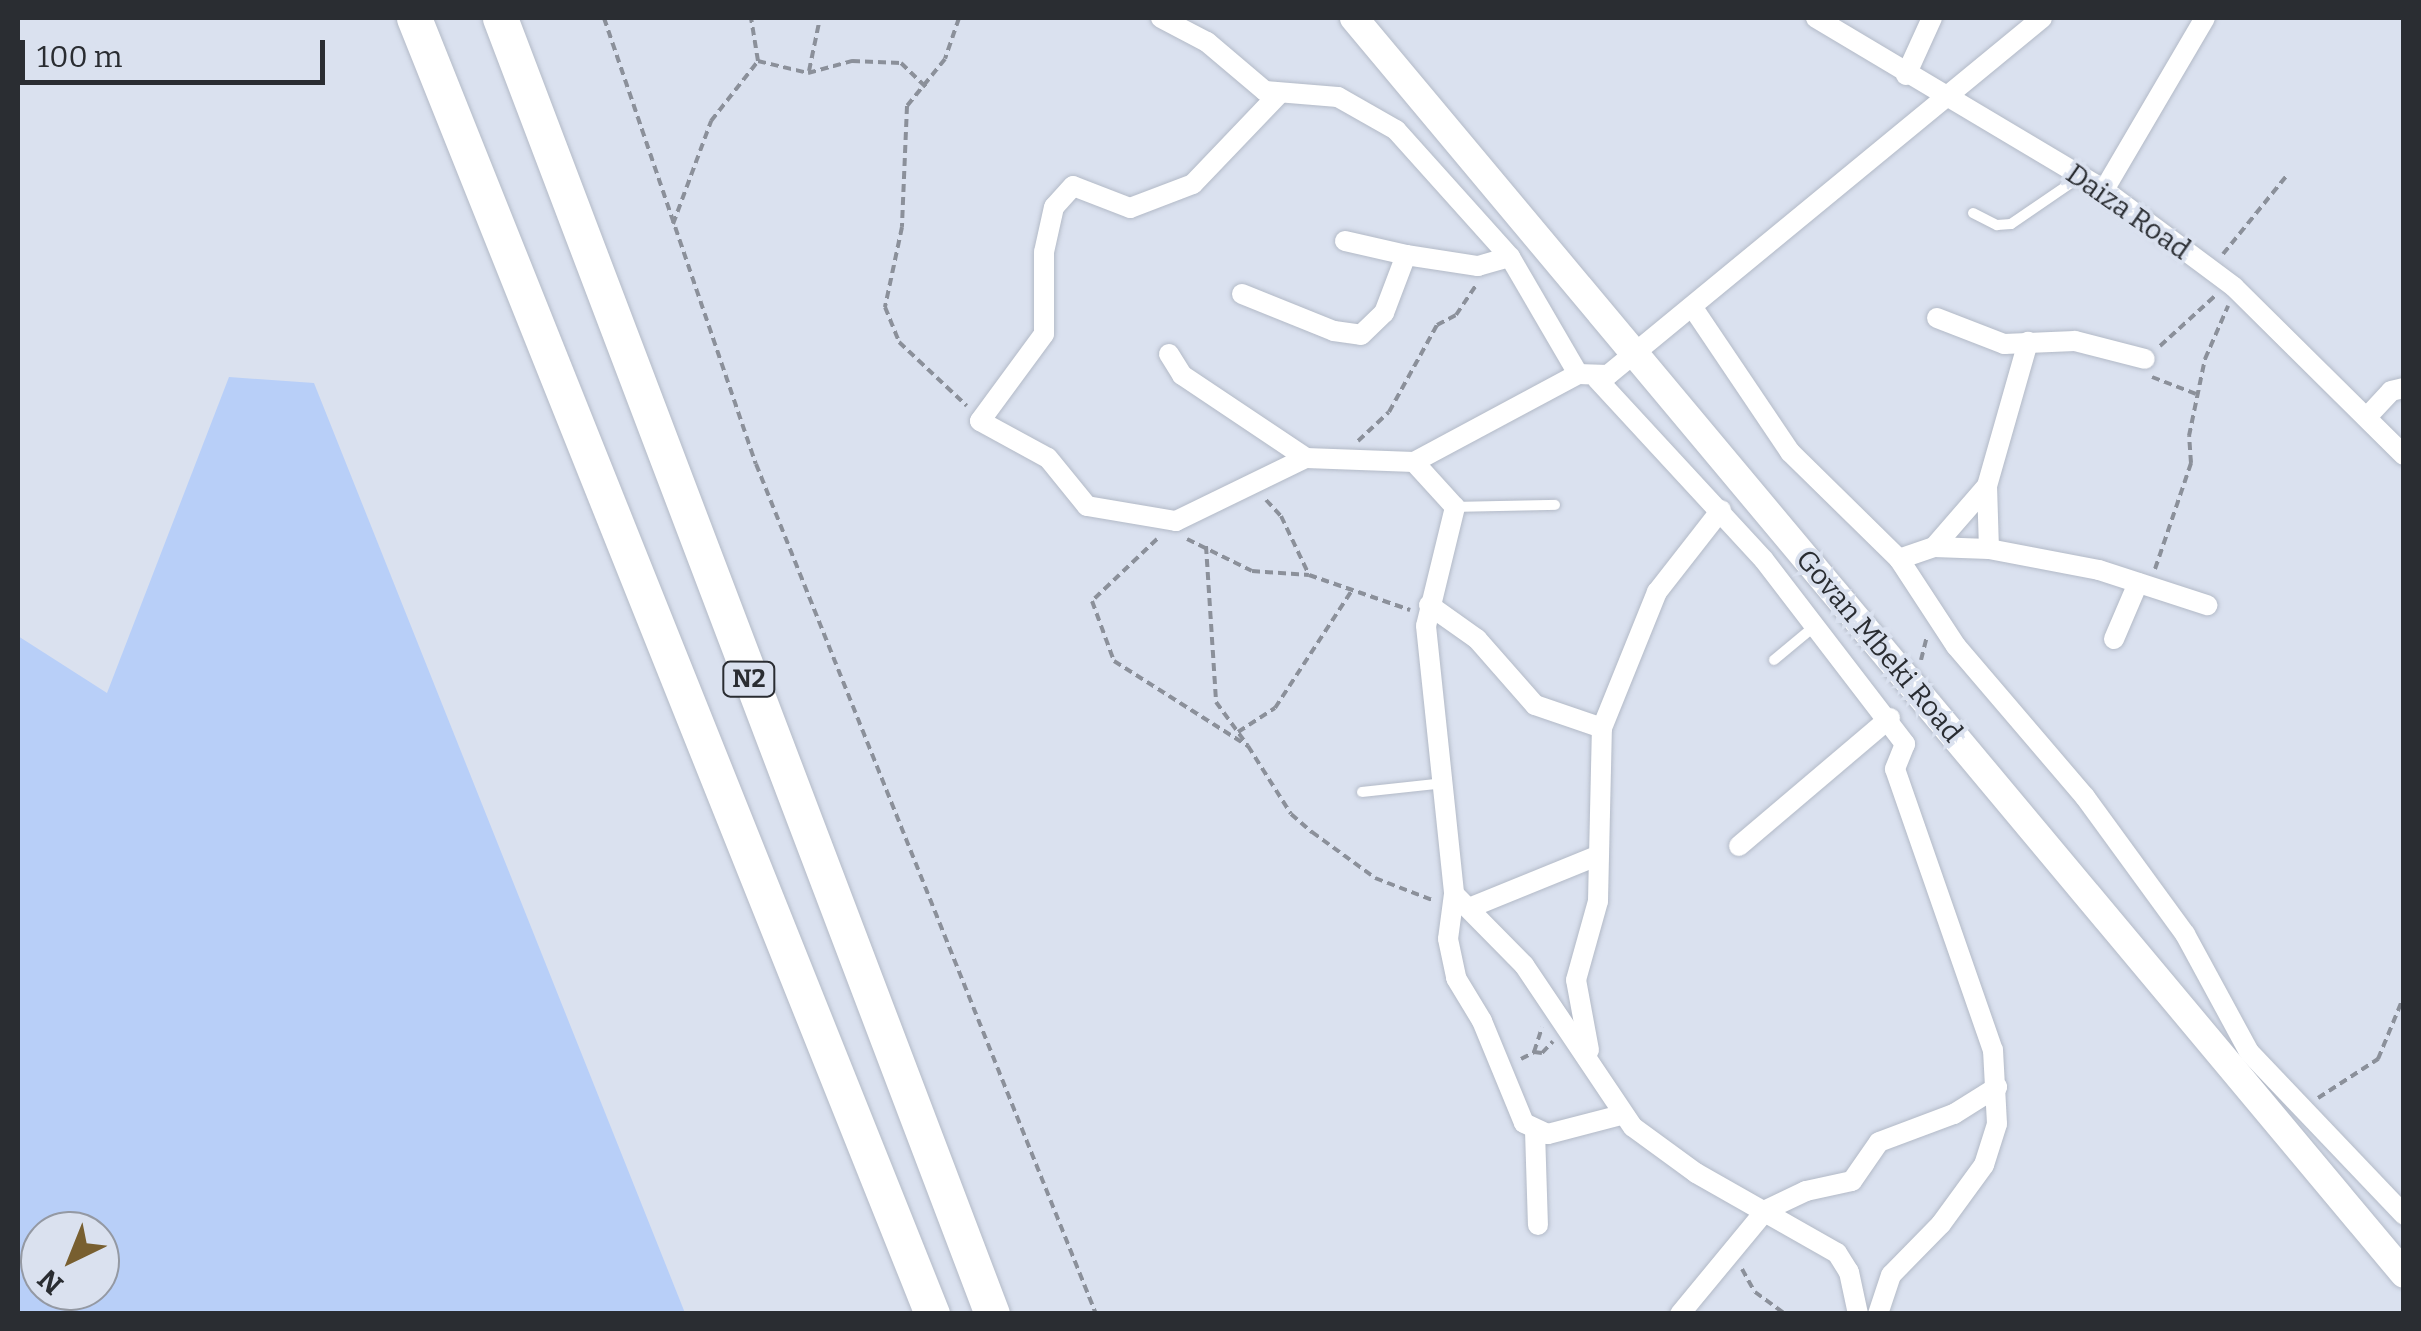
<!DOCTYPE html>
<style>
body{margin:0}
#map{position:relative;width:2421px;height:1331px;overflow:hidden;background:#dae1ef;font-family:Bitter,serif}
div>[style]{position:absolute}
[style*='--x']{left:calc(var(--x)*1px);top:calc(var(--y)*1px);width:calc(var(--w)*1px);rotate:calc(var(--a)*1deg)}
.green>*{inset:0;background:#b8cff8}
.path>*{height:4px;margin-top:-2px;transform-origin:0;background:repeating-linear-gradient(90deg,#8b909a 0 8px,transparent 0 13px)}
.roads{filter:drop-shadow(0 0 2px #b3bac7) drop-shadow(0 0 2px #b3bac7)}
.service>*{height:10px;margin:-5px;padding:0 5px;transform-origin:5px;border-radius:5px;background:#fff}
.minor>*{height:20px;margin:-10px;padding:0 10px;transform-origin:10px;border-radius:10px;background:#fff}
.secondary>*{height:28px;margin:-14px;padding:0 14px;transform-origin:14px;border-radius:14px;background:#fff}
.motorway>*{height:35px;margin:-17.5px;padding:0 17.5px;transform-origin:17.5px;border-radius:17.5px;background:#fff}
span{translate:-50% -50%;white-space:nowrap;text-align:center;line-height:1.15;-webkit-text-stroke:8px #dae1ef;paint-order:stroke}
.shield-label span{padding:2px 8px;background:#dae1ef;border:2px solid;border-radius:8px;-webkit-text-stroke-width:0}
.shield-label{font-size:25px;color:#2a2d32;font-weight:700}
.street-label{font-size:28px;color:#2a2d32}
.frame{position:absolute;inset:0;border:20px solid #2a2d32;pointer-events:none}
.north{position:absolute;left:20px;top:1211px;width:100px;height:100px;box-sizing:border-box;background:#dae1ef;border:2px solid #9499a3;border-radius:50%;rotate:223deg;font-size:28px;font-weight:700;line-height:40px;text-align:center;color:#2a2d32}
.north::after{content:'';display:block;margin:auto;width:35px;height:45px;background:#785f30;clip-path:polygon(50% 0,100% 100%,50% 72%,0 100%)}
.scale{position:absolute;left:20px;top:40px;width:305px;height:45px;box-sizing:border-box;border:5px solid #2a2d32;border-top:0;padding-left:12px;font-size:30px;line-height:35px;white-space:nowrap;color:#2a2d32;-webkit-text-stroke:8px #dae1ef;paint-order:stroke}
</style>
<div id="map">
<div class="green">
<div style="clip-path:polygon(evenodd,229px 377px,314px 383px,685px 1313px,18px 1313px,18px 636px,107px 693px,229px 377px,40px 1231px,100px 1231px,100px 1291px,40px 1291px,40px 1231px)"></div>
</div>
<div class="path">
<div style="--x:604;--y:18;--w:471;--a:71.2"></div>
<div style="--x:756;--y:464;--w:915;--a:68.2"></div>
<div style="--x:959;--y:18;--w:43;--a:108.9"></div>
<div style="--x:945;--y:59;--w:60;--a:129"></div>
<div style="--x:907;--y:106;--w:121;--a:92.4"></div>
<div style="--x:902;--y:227;--w:82;--a:102"></div>
<div style="--x:885;--y:307;--w:38;--a:68"></div>
<div style="--x:899;--y:342;--w:93;--a:43.3"></div>
<div style="--x:758;--y:61;--w:51;--a:13.5"></div>
<div style="--x:808;--y:73;--w:46;--a:-15.3"></div>
<div style="--x:852;--y:61;--w:49;--a:2.3"></div>
<div style="--x:901;--y:63;--w:36;--a:44"></div>
<div style="--x:809;--y:71;--w:54;--a:-78.3"></div>
<div style="--x:673;--y:224;--w:110;--a:-69.7"></div>
<div style="--x:711;--y:121;--w:76;--a:-51.9"></div>
<div style="--x:758;--y:61;--w:44;--a:-99.2"></div>
<div style="--x:2223;--y:254;--w:103;--a:-50.9"></div>
<div style="--x:2160;--y:346;--w:76;--a:-42.3"></div>
<div style="--x:2152;--y:377;--w:47;--a:21.1"></div>
<div style="--x:1358;--y:441;--w:42;--a:-43.1"></div>
<div style="--x:1389;--y:412;--w:99;--a:-61.1"></div>
<div style="--x:1437;--y:325;--w:21;--a:-28"></div>
<div style="--x:1456;--y:315;--w:36;--a:-56"></div>
<div style="--x:1266;--y:500;--w:22;--a:47"></div>
<div style="--x:1281;--y:516;--w:65;--a:64.6"></div>
<div style="--x:1309;--y:575;--w:107;--a:19.1"></div>
<div style="--x:1157;--y:539;--w:90;--a:136.4"></div>
<div style="--x:1092;--y:601;--w:64;--a:69.9"></div>
<div style="--x:1114;--y:661;--w:159;--a:32.4"></div>
<div style="--x:1248;--y:746;--w:80;--a:57.7"></div>
<div style="--x:1291;--y:814;--w:28;--a:41"></div>
<div style="--x:1312;--y:832;--w:78;--a:36.1"></div>
<div style="--x:1375;--y:878;--w:61;--a:21.1"></div>
<div style="--x:1187;--y:539;--w:72;--a:26.2"></div>
<div style="--x:1252;--y:571;--w:57;--a:4"></div>
<div style="--x:1206;--y:546;--w:156;--a:86.3"></div>
<div style="--x:1216;--y:702;--w:54;--a:54"></div>
<div style="--x:2155;--y:569;--w:112;--a:-71.2"></div>
<div style="--x:2191;--y:463;--w:27;--a:-94"></div>
<div style="--x:2189;--y:436;--w:79;--a:-78.3"></div>
<div style="--x:2205;--y:359;--w:58;--a:-66.5"></div>
<div style="--x:1921;--y:660;--w:25;--a:-76"></div>
<div style="--x:1238;--y:732;--w:44;--a:-33"></div>
<div style="--x:1275;--y:708;--w:139;--a:-56.8"></div>
<div style="--x:1534;--y:1052;--w:8;--a:7"></div>
<div style="--x:1542;--y:1053;--w:16;--a:-47"></div>
<div style="--x:1521;--y:1059;--w:15;--a:-28"></div>
<div style="--x:1534;--y:1052;--w:26;--a:-72"></div>
<div style="--x:2318;--y:1098;--w:72;--a:-33"></div>
<div style="--x:2378;--y:1059;--w:68;--a:-67.6"></div>
<div style="--x:1742;--y:1269;--w:26;--a:61"></div>
<div style="--x:1755;--y:1292;--w:37;--a:36"></div>
</div>
<div class="roads">
<div class="service">
<div style="--x:1973;--y:213;--w:27;--a:27"></div>
<div style="--x:1997;--y:225;--w:14;--a:-4"></div>
<div style="--x:2011;--y:224;--w:83;--a:-34.3"></div>
<div style="--x:1456;--y:507;--w:99;--a:-1.2"></div>
<div style="--x:1774;--y:660;--w:55;--a:-39.8"></div>
<div style="--x:1362;--y:792;--w:83;--a:-6.2"></div>
</div>
<div class="minor">
<div style="--x:1161;--y:18;--w:52;--a:27.6"></div>
<div style="--x:1207;--y:42;--w:76;--a:40.2"></div>
<div style="--x:1265;--y:91;--w:73;--a:4.7"></div>
<div style="--x:1338;--y:97;--w:67;--a:29.6"></div>
<div style="--x:1396;--y:130;--w:171;--a:48.1"></div>
<div style="--x:1510;--y:257;--w:135;--a:59.8"></div>
<div style="--x:1816;--y:18;--w:335;--a:30.8"></div>
<div style="--x:2104;--y:190;--w:162;--a:36.7"></div>
<div style="--x:2234;--y:287;--w:239;--a:44.7"></div>
<div style="--x:1906;--y:75;--w:63;--a:-65.5"></div>
<div style="--x:1278;--y:95;--w:123;--a:133.7"></div>
<div style="--x:1193;--y:184;--w:67;--a:159.1"></div>
<div style="--x:1130;--y:208;--w:61;--a:-158.9"></div>
<div style="--x:1073;--y:186;--w:28;--a:132"></div>
<div style="--x:1054;--y:207;--w:46;--a:102.5"></div>
<div style="--x:1044;--y:252;--w:82;--a:90"></div>
<div style="--x:1044;--y:334;--w:108;--a:126.3"></div>
<div style="--x:980;--y:421;--w:77;--a:28.6"></div>
<div style="--x:1048;--y:458;--w:62;--a:50.9"></div>
<div style="--x:1087;--y:506;--w:90;--a:9.6"></div>
<div style="--x:1176;--y:521;--w:144;--a:-25.9"></div>
<div style="--x:1306;--y:458;--w:108;--a:2.1"></div>
<div style="--x:1414;--y:462;--w:186;--a:-28.2"></div>
<div style="--x:1578;--y:374;--w:30;--a:2"></div>
<div style="--x:1608;--y:375;--w:562;--a:-39.44"></div>
<div style="--x:2104;--y:190;--w:199;--a:-59.6"></div>
<div style="--x:1345;--y:241;--w:63;--a:12.9"></div>
<div style="--x:1242;--y:294;--w:99;--a:21.9"></div>
<div style="--x:1334;--y:331;--w:27;--a:8"></div>
<div style="--x:1361;--y:335;--w:32;--a:-44"></div>
<div style="--x:1384;--y:313;--w:62;--a:-69.2"></div>
<div style="--x:1406;--y:255;--w:73;--a:8.7"></div>
<div style="--x:1478;--y:266;--w:33;--a:-16"></div>
<div style="--x:1693;--y:308;--w:174;--a:56"></div>
<div style="--x:1790;--y:452;--w:153;--a:44.5"></div>
<div style="--x:1899;--y:559;--w:104;--a:56.8"></div>
<div style="--x:1956;--y:646;--w:199;--a:49.5"></div>
<div style="--x:2085;--y:797;--w:170;--a:53.9"></div>
<div style="--x:2185;--y:934;--w:134;--a:61.5"></div>
<div style="--x:2249;--y:1052;--w:225;--a:46.4"></div>
<div style="--x:1937;--y:318;--w:72;--a:21.2"></div>
<div style="--x:2004;--y:344;--w:71;--a:-2.4"></div>
<div style="--x:2075;--y:341;--w:72;--a:14.4"></div>
<div style="--x:1169;--y:354;--w:25;--a:58"></div>
<div style="--x:1182;--y:375;--w:149;--a:33.8"></div>
<div style="--x:1597;--y:379;--w:246;--a:47.3"></div>
<div style="--x:1764;--y:560;--w:232;--a:52.5"></div>
<div style="--x:1905;--y:744;--w:27;--a:112"></div>
<div style="--x:1895;--y:769;--w:298;--a:70.8"></div>
<div style="--x:1993;--y:1050;--w:74;--a:86.9"></div>
<div style="--x:1997;--y:1124;--w:43;--a:107.6"></div>
<div style="--x:1984;--y:1165;--w:73;--a:126.1"></div>
<div style="--x:1941;--y:1224;--w:71;--a:134.4"></div>
<div style="--x:1891;--y:1275;--w:41;--a:108.4"></div>
<div style="--x:2367;--y:417;--w:35;--a:-47"></div>
<div style="--x:2391;--y:391;--w:13;--a:-13"></div>
<div style="--x:1414;--y:462;--w:61;--a:47.7"></div>
<div style="--x:1455;--y:507;--w:122;--a:103.7"></div>
<div style="--x:1426;--y:626;--w:269;--a:84"></div>
<div style="--x:1454;--y:894;--w:100;--a:45.4"></div>
<div style="--x:1524;--y:965;--w:195;--a:56.1"></div>
<div style="--x:1633;--y:1127;--w:78;--a:36.1"></div>
<div style="--x:1696;--y:1173;--w:162;--a:29.6"></div>
<div style="--x:1837;--y:1253;--w:22;--a:58"></div>
<div style="--x:1849;--y:1272;--w:43;--a:77.9"></div>
<div style="--x:1934;--y:547;--w:81;--a:-49"></div>
<div style="--x:1989;--y:549;--w:63;--a:-91.8"></div>
<div style="--x:1987;--y:486;--w:150;--a:-74.1"></div>
<div style="--x:1899;--y:559;--w:37;--a:-19"></div>
<div style="--x:1934;--y:547;--w:55;--a:2.1"></div>
<div style="--x:1989;--y:549;--w:112;--a:10.8"></div>
<div style="--x:2099;--y:570;--w:114;--a:18"></div>
<div style="--x:1429;--y:605;--w:59;--a:35.3"></div>
<div style="--x:1477;--y:639;--w:88;--a:48.7"></div>
<div style="--x:1535;--y:705;--w:71;--a:18.9"></div>
<div style="--x:2114;--y:639;--w:61;--a:-66.8"></div>
<div style="--x:1739;--y:846;--w:198;--a:-40.3"></div>
<div style="--x:1454;--y:894;--w:45;--a:97.6"></div>
<div style="--x:1448;--y:939;--w:40;--a:78"></div>
<div style="--x:1456;--y:978;--w:50;--a:58.8"></div>
<div style="--x:1482;--y:1021;--w:110;--a:67.6"></div>
<div style="--x:1524;--y:1123;--w:26;--a:25"></div>
<div style="--x:1548;--y:1134;--w:75;--a:-14.6"></div>
<div style="--x:1469;--y:908;--w:138;--a:-22.1"></div>
<div style="--x:1589;--y:1050;--w:71;--a:-100.5"></div>
<div style="--x:1576;--y:980;--w:82;--a:-74.4"></div>
<div style="--x:1598;--y:901;--w:173;--a:-88.7"></div>
<div style="--x:1602;--y:728;--w:147;--a:-68"></div>
<div style="--x:1657;--y:592;--w:104;--a:-52"></div>
<div style="--x:1535;--y:1131;--w:94;--a:88.2"></div>
<div style="--x:1680;--y:1314;--w:135;--a:-50.4"></div>
<div style="--x:1766;--y:1210;--w:44;--a:-25.4"></div>
<div style="--x:1806;--y:1191;--w:47;--a:-12.3"></div>
<div style="--x:1852;--y:1181;--w:47;--a:-55.3"></div>
<div style="--x:1879;--y:1142;--w:80;--a:-20.5"></div>
<div style="--x:1954;--y:1114;--w:51;--a:-32.1"></div>
</div>
<div class="secondary">
<div style="--x:1354;--y:18;--w:1637;--a:50.1"></div>
</div>
<div class="motorway">
<div style="--x:414;--y:18;--w:1396;--a:68.21"></div>
<div style="--x:500;--y:18;--w:1386;--a:69.21"></div>
</div>
</div>
<div class="shield-label">
<span style="left:749px;top:679px">N2</span>
</div>
<div class="street-label">
<span style="left:2128px;top:212px;rotate:35deg">Daiza Road</span>
<span style="left:1879px;top:646px;rotate:50deg">Govan Mbeki Road</span>
</div>
<div class="frame"></div>
<div class="north">N</div>
<div class="scale">100 m</div>
</div>
